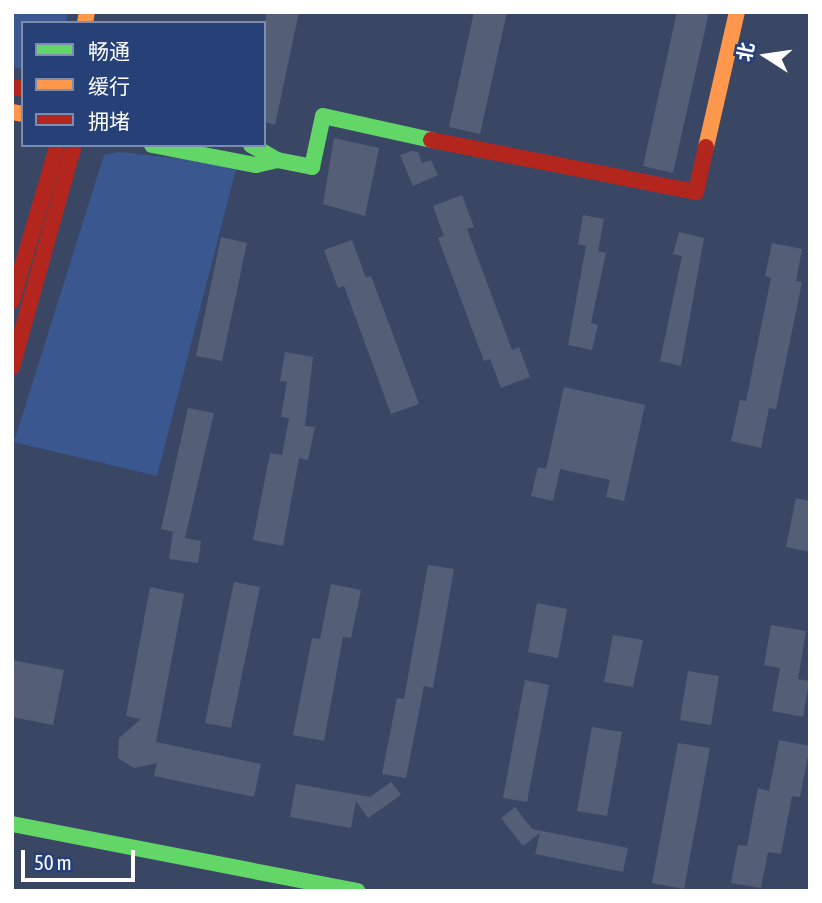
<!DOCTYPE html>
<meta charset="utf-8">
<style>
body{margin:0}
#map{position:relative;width:822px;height:903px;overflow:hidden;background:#394765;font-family:"Asap Condensed","Noto Sans SC",sans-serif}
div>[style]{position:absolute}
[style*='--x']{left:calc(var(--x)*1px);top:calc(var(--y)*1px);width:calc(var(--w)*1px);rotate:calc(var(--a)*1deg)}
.green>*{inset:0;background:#3a578f}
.building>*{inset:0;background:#545f77}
.fast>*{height:16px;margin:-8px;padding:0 8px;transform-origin:8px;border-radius:8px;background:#63d668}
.slow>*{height:16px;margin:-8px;padding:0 8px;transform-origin:8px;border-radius:8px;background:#ff974d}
.jam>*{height:16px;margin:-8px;padding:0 8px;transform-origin:8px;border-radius:8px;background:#b3261e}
span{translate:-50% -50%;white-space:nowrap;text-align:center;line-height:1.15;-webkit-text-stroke:6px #264178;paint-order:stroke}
.frame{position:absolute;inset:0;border:14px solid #fff;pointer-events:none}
.legend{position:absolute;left:21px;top:21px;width:245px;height:126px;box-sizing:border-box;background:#264178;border:2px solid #7d8dae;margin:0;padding:9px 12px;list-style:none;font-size:21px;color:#fff}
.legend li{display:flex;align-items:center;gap:14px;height:35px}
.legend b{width:35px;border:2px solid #7d8dae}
.north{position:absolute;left:731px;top:21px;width:70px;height:70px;-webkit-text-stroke:5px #264178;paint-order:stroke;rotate:282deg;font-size:19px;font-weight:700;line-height:28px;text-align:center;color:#fff}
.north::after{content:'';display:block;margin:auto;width:24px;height:32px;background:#fff;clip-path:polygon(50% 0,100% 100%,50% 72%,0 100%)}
.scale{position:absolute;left:21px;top:850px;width:114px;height:32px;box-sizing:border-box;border:4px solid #fff;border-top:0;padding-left:9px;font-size:21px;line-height:24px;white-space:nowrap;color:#fff;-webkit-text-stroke:5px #264178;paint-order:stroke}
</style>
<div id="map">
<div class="green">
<div style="clip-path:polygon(12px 12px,68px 12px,66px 23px,23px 23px,23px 69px,12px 67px)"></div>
<div style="clip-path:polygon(119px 152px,237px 165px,157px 476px,14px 442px,104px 155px)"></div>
</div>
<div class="building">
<div style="clip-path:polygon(266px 12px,299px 12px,275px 125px,264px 122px)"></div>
<div style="clip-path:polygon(474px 12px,507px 12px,480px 134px,449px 127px)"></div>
<div style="clip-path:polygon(677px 12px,709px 12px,673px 173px,643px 166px)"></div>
<div style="clip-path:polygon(334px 138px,379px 148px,365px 216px,323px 204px)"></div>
<div style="clip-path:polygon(411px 151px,418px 152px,422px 163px,431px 160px,438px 175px,413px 186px,400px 155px)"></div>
<div style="clip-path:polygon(462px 195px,474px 227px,467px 229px,512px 350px,519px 347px,530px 377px,501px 388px,490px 359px,484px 361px,438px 238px,444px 236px,433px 206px)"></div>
<div style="clip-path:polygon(583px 215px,604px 219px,598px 251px,606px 253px,591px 323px,598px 325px,592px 350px,568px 345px,586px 246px,578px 244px)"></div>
<div style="clip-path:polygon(679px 232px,704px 238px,681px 366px,660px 361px,682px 256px,673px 254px)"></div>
<div style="clip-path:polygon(221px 237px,247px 243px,222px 361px,196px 356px)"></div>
<div style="clip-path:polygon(352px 240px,366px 278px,371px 276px,419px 404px,391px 414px,344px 286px,338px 288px,324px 250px)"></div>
<div style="clip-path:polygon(772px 243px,802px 249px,796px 281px,802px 282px,776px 409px,769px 408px,761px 448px,731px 441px,740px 400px,746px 401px,771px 278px,765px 276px)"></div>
<div style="clip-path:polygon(285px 352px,313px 357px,305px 426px,315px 427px,308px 460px,299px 458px,283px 546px,253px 540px,270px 453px,282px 455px,289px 418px,281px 417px,287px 382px,280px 381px)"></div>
<div style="clip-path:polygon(564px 387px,645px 405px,624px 501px,606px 497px,610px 480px,560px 469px,553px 501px,531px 496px,538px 467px,546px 469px)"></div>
<div style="clip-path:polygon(188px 408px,214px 413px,185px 538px,201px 541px,198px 563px,169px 559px,173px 532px,161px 529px)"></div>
<div style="clip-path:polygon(796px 498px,810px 501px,810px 552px,786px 547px)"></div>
<div style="clip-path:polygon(428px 565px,454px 569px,433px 688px,424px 686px,406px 778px,382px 774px,397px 698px,404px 699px)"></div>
<div style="clip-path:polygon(234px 582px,260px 587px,231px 728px,205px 723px)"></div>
<div style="clip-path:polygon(331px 584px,361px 590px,351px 638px,343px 637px,324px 741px,293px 735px,312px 638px,320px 639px)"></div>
<div style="clip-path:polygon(150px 587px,184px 594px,156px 742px,261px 764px,254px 797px,154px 776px,157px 763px,134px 768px,118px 758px,119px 738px,141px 719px,126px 716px)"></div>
<div style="clip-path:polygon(537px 603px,567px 609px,558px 658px,528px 652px)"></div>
<div style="clip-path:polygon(771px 625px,806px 631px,798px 679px,809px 681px,803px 717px,772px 711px,780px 668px,764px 665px)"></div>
<div style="clip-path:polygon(613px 635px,643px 640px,633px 687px,604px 682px)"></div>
<div style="clip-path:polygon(12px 660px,64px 670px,53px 725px,12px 717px)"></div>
<div style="clip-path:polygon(688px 671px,719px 676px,711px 725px,680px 720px)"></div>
<div style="clip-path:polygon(525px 680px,549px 685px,527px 802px,503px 798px)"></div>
<div style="clip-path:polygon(592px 727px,622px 732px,607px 816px,577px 811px)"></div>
<div style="clip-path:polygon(779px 740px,810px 746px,800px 797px,792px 796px,781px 854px,768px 852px,761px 888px,731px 883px,738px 845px,747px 846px,758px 788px,769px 791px)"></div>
<div style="clip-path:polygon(678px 743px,710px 748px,684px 889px,652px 883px)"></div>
<div style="clip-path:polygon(391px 782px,401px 795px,368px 818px,356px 801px,351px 828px,290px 817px,296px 784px,370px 797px)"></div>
<div style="clip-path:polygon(515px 807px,532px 829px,628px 848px,623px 872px,535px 854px,540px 833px,523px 846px,501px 818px)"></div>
</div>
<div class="fast">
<div style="--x:152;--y:145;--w:106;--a:10.9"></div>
<div style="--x:256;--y:165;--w:22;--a:-13"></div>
<div style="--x:277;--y:160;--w:36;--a:11"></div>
<div style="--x:312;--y:167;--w:52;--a:-77.8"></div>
<div style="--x:323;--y:116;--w:111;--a:12.5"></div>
<div style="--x:251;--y:145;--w:30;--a:30"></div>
<div style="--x:12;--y:824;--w:352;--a:11"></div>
</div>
<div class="slow">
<div style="--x:85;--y:23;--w:11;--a:-80"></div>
<div style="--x:12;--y:112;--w:11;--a:10"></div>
<div style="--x:706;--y:147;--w:139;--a:-77.1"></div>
</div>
<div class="jam">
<div style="--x:12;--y:87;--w:11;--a:10"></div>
<div style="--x:431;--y:140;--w:270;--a:11.1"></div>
<div style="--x:696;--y:192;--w:46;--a:-77.5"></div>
<div style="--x:12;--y:301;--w:156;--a:-73.7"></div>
<div style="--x:12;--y:367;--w:230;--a:-74.4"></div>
</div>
<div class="frame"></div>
<ul class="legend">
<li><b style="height:9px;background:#63d668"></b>畅通</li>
<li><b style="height:9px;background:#ff974d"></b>缓行</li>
<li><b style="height:9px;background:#b3261e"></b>拥堵</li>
</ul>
<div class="north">北</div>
<div class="scale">50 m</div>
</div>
